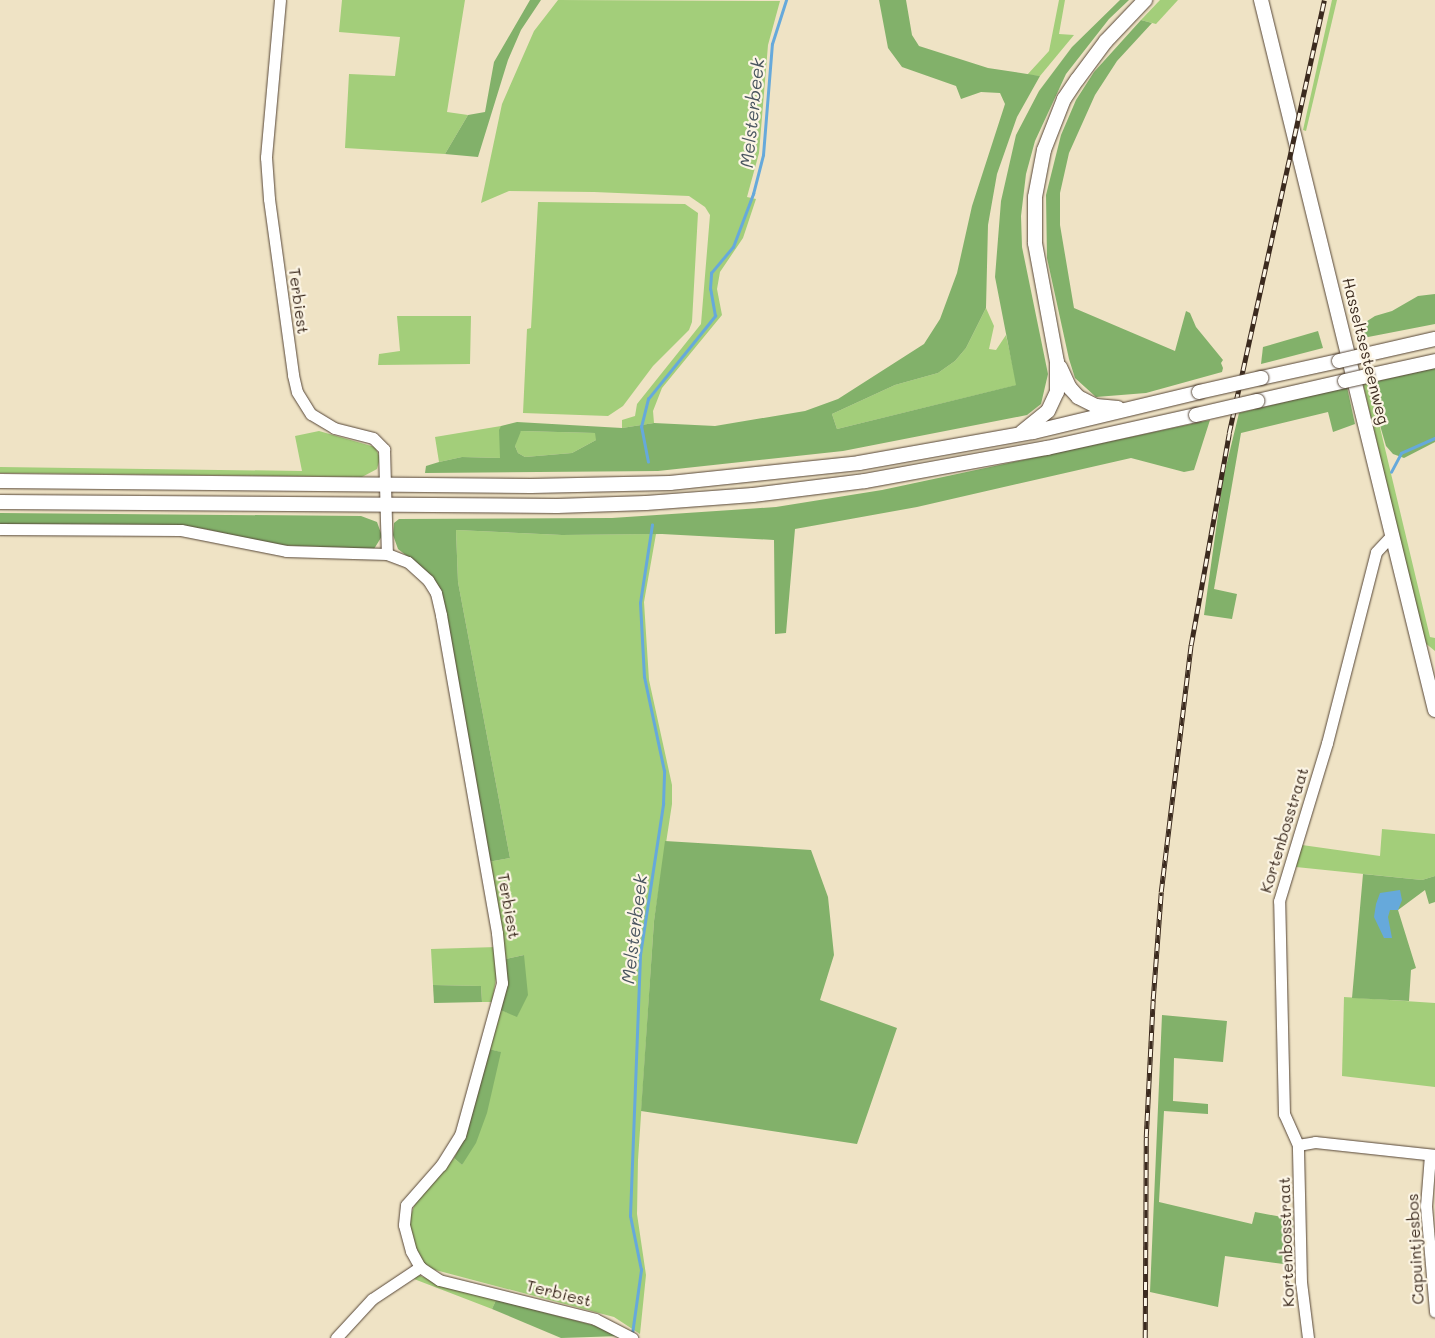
<!DOCTYPE html>
<style>
body{margin:0}
#map{position:relative;width:1435px;height:1338px;overflow:hidden;background:#efe3c5;font-family:Mali,sans-serif}
div>[style]{position:absolute}
[style*='--x']{left:calc(var(--x)*1px);top:calc(var(--y)*1px);width:calc(var(--w)*1px);rotate:calc(var(--a)*1deg)}
.green>*{inset:0;background:#a3ce7a}
.forest>*{inset:0;background:#82b16a}
.water>*{inset:0;background:#66a9db}
.stream>*{height:2.5px;margin:-1.25px;padding:0 1.25px;transform-origin:1.25px;border-radius:1.25px;background:#66a9db}
.roads{filter:drop-shadow(0 0 1px #564637) drop-shadow(0 0 1px #564637)}
.minor>*{height:11px;margin:-5.5px;padding:0 5.5px;transform-origin:5.5px;border-radius:5.5px;background:#fff}
.major>*{height:14px;margin:-7px;padding:0 7px;transform-origin:7px;border-radius:7px;background:#fff}
.rail>*{height:4.5px;margin-top:-2.25px;transform-origin:0;background:repeating-linear-gradient(90deg,#fcf5e5 0 8px,#3b2a1e 0 16px);box-sizing:border-box;border-block:1px solid #3b2a1e}
.bridges{filter:drop-shadow(0 0 1px #564637) drop-shadow(0 0 1px #564637)}
.major-bridge>*{height:14px;margin:-7px;padding:0 7px;transform-origin:7px;border-radius:7px;background:#fff}
span{translate:-50% -50%;white-space:nowrap;text-align:center;line-height:1.15;-webkit-text-stroke:4.5px #fcf5e5;paint-order:stroke}
.street-label{font-size:16px;color:#3b2a1e}
.water-label{font-size:18px;color:#4a5660;font-style:italic}
</style>
<div id="map">
<div class="green">
<div style="clip-path:polygon(342px 0,465px 0,447px 112px,468px 115px,445px 154px,345px 148px,349px 74px,395px 76px,400px 37px,339px 32px)"></div>
<div style="clip-path:polygon(558px 0,780px 1px,768px 45px,759px 153px,747px 197px,756px 199px,743px 238px,720px 272px,717px 289px,722px 315px,662px 388px,653px 411px,654px 423px,622px 428px,622px 420px,635px 416px,637px 404px,701px 324px,710px 215px,705px 207px,689px 196px,594px 192px,509px 191px,481px 203px,502px 104px,534px 31px)"></div>
<div style="clip-path:polygon(1059px 0,1065px 0,1059px 34px,1074px 35px,1040px 76px,1027px 75px,1049px 51px)"></div>
<div style="clip-path:polygon(1160px 0,1178px 0,1156px 24px,1141px 20px)"></div>
<div style="clip-path:polygon(1332px 0,1337px 0,1306px 131px,1303px 130px)"></div>
<div style="clip-path:polygon(538px 202px,685px 204px,698px 213px,692px 322px,689px 330px,653px 366px,623px 406px,608px 416px,523px 413px,527px 329px,531px 328px)"></div>
<div style="clip-path:polygon(986px 308px,994px 326px,989px 349px,996px 350px,1006px 335px,1017px 385px,837px 429px,832px 414px,895px 385px,938px 373px,955px 361px,966px 348px)"></div>
<div style="clip-path:polygon(397px 316px,471px 316px,470px 364px,378px 365px,379px 354px,400px 351px)"></div>
<div style="clip-path:polygon(1373px 382px,1377px 415px,1430px 637px,1435px 638px,1435px 651px,1424px 642px,1363px 384px)"></div>
<div style="clip-path:polygon(501px 426px,501px 458px,462px 457px,439px 462px,435px 437px)"></div>
<div style="clip-path:polygon(319px 431px,375px 447px,380px 458px,377px 469px,362px 477px,0 473px,0 467px,302px 471px,295px 436px)"></div>
<div style="clip-path:polygon(521px 431px,596px 433px,596px 440px,572px 453px,525px 457px,518px 453px,515px 446px,516px 437px)"></div>
<div style="clip-path:polygon(456px 530px,562px 535px,656px 534px,644px 602px,649px 680px,672px 785px,672px 804px,654px 921px,638px 1160px,637px 1214px,646px 1275px,640px 1334px,614px 1317px,424px 1267px,418px 1259px,408px 1223px,416px 1201px,454px 1158px,462px 1165px,500px 1052px,489px 1049px,500px 1010px,517px 1016px,519px 1012px,524px 955px,506px 959px,488px 862px,510px 858px,458px 582px)"></div>
<div style="clip-path:polygon(1382px 829px,1435px 834px,1435px 876px,1422px 880px,1296px 867px,1302px 845px,1380px 856px)"></div>
<div style="clip-path:polygon(497px 947px,498px 967px,492px 1002px,482px 1002px,481px 986px,433px 985px,431px 949px)"></div>
<div style="clip-path:polygon(1344px 997px,1435px 1003px,1435px 1087px,1342px 1076px)"></div>
<div style="clip-path:polygon(418px 1275px,444px 1285px,496px 1300px,492px 1309px,414px 1279px)"></div>
</div>
<div class="forest">
<div style="clip-path:polygon(530px 0,541px 0,521px 30px,508px 60px,478px 157px,445px 154px,468px 115px,485px 112px,494px 62px)"></div>
<div style="clip-path:polygon(evenodd,879px 0,906px 0,912px 35px,919px 46px,988px 68px,1040px 76px,1017px 117px,997px 174px,988px 225px,986px 308px,966px 348px,955px 361px,938px 373px,895px 385px,832px 414px,837px 429px,1016px 385px,995px 277px,1001px 201px,1016px 135px,1039px 91px,1072px 47px,1120px 0,1129px 0,1109px 19px,1066px 74px,1035px 141px,1026px 174px,1021px 216px,1022px 247px,1048px 374px,1041px 404px,1027px 415px,843px 451px,658px 471px,425px 473px,426px 466px,439px 462px,462px 457px,500px 458px,499px 430px,501px 426px,517px 422px,622px 428px,654px 423px,715px 426px,805px 411px,838px 399px,924px 344px,940px 319px,957px 273px,972px 206px,1005px 104px,1000px 93px,981px 92px,961px 99px,956px 86px,902px 67px,888px 48px,879px 0,521px 431px,595px 433px,596px 440px,572px 453px,525px 457px,518px 453px,515px 446px,521px 431px)"></div>
<div style="clip-path:polygon(1141px 20px,1152px 23px,1117px 61px,1095px 95px,1069px 153px,1060px 193px,1060px 225px,1074px 308px,1175px 351px,1186px 311px,1190px 313px,1196px 327px,1223px 360px,1221px 363px,1223px 368px,1222px 372px,1146px 393px,1096px 397px,1075px 378px,1069px 359px,1047px 258px,1046px 195px,1061px 135px,1076px 100px,1094px 72px)"></div>
<div style="clip-path:polygon(1435px 294px,1435px 324px,1363px 338px,1361px 325px,1375px 316px,1392px 311px,1418px 296px)"></div>
<div style="clip-path:polygon(1318px 331px,1323px 348px,1261px 364px,1263px 347px)"></div>
<div style="clip-path:polygon(1435px 368px,1435px 442px,1404px 458px,1393px 454px,1386px 446px,1377px 415px,1373px 382px)"></div>
<div style="clip-path:polygon(1347px 387px,1355px 424px,1333px 432px,1328px 412px,1241px 433px,1214px 589px,1237px 594px,1232px 619px,1204px 615px,1223px 479px,1239px 413px)"></div>
<div style="clip-path:polygon(1210px 420px,1194px 470px,1184px 472px,1131px 458px,917px 507px,795px 529px,786px 633px,775px 634px,774px 540px,662px 534px,562px 535px,456px 530px,458px 582px,510px 858px,488px 862px,435px 583px,426px 571px,398px 549px,393px 535px,394px 523px,399px 519px,612px 518px,776px 507px,882px 490px)"></div>
<div style="clip-path:polygon(0 513px,361px 516px,377px 522px,382px 536px,374px 549px,274px 545px,205px 529px,164px 525px,0 524px)"></div>
<div style="clip-path:polygon(665px 841px,811px 850px,828px 897px,834px 955px,820px 1000px,897px 1028px,857px 1144px,641px 1111px,654px 921px)"></div>
<div style="clip-path:polygon(1363px 874px,1422px 880px,1435px 876px,1435px 902px,1429px 904px,1425px 890px,1398px 910px,1416px 968px,1411px 970px,1409px 1001px,1352px 998px)"></div>
<div style="clip-path:polygon(524px 955px,528px 995px,517px 1017px,500px 1010px,507px 976px,506px 959px)"></div>
<div style="clip-path:polygon(433px 985px,481px 986px,482px 1002px,434px 1003px)"></div>
<div style="clip-path:polygon(1162px 1015px,1227px 1021px,1223px 1062px,1174px 1058px,1173px 1101px,1208px 1104px,1208px 1114px,1164px 1111px,1159px 1202px,1252px 1224px,1255px 1212px,1293px 1219px,1291px 1265px,1225px 1256px,1218px 1307px,1150px 1292px)"></div>
<div style="clip-path:polygon(489px 1049px,501px 1052px,487px 1113px,476px 1143px,462px 1165px,454px 1158px,466px 1135px)"></div>
<div style="clip-path:polygon(496px 1300px,608px 1329px,620px 1336px,561px 1338px,492px 1309px)"></div>
</div>
<div class="water">
<div style="clip-path:polygon(1400px 890px,1402px 900px,1398px 910px,1390px 910px,1388px 917px,1392px 938px,1384px 938px,1374px 917px,1376px 904px,1380px 893px)"></div>
</div>
<div class="stream">
<div style="--x:648;--y:462;--w:36;--a:-101"></div>
<div style="--x:641;--y:427;--w:29;--a:-76"></div>
<div style="--x:648;--y:399;--w:107;--a:-51.1"></div>
<div style="--x:715;--y:316;--w:27;--a:-100"></div>
<div style="--x:710;--y:289;--w:16;--a:-86"></div>
<div style="--x:711;--y:273;--w:34;--a:-50"></div>
<div style="--x:733;--y:247;--w:57;--a:-69.3"></div>
<div style="--x:753;--y:194;--w:40;--a:-75.6"></div>
<div style="--x:763;--y:155;--w:111;--a:-85.4"></div>
<div style="--x:772;--y:44;--w:46;--a:-72.3"></div>
<div style="--x:1391;--y:472;--w:21;--a:-62"></div>
<div style="--x:1401;--y:453;--w:37;--a:-24"></div>
<div style="--x:632;--y:1334;--w:65;--a:-82"></div>
<div style="--x:641;--y:1270;--w:55;--a:-101.5"></div>
<div style="--x:630;--y:1216;--w:261;--a:-87.8"></div>
<div style="--x:640;--y:955;--w:153;--a:-81.3"></div>
<div style="--x:663;--y:804;--w:33;--a:-88"></div>
<div style="--x:664;--y:771;--w:96;--a:-102"></div>
<div style="--x:644;--y:677;--w:74;--a:-93.1"></div>
<div style="--x:640;--y:603;--w:79;--a:-81.3"></div>
</div>
<div class="roads">
<div class="minor">
<div style="--x:280;--y:0;--w:158;--a:95.1"></div>
<div style="--x:266;--y:157;--w:42;--a:85.9"></div>
<div style="--x:269;--y:199;--w:178;--a:82.2"></div>
<div style="--x:293;--y:375;--w:17;--a:77"></div>
<div style="--x:297;--y:392;--w:26;--a:58"></div>
<div style="--x:311;--y:414;--w:27;--a:31"></div>
<div style="--x:334;--y:428;--w:40;--a:14.4"></div>
<div style="--x:373;--y:438;--w:16;--a:45"></div>
<div style="--x:384;--y:449;--w:105;--a:88.4"></div>
<div style="--x:0;--y:529;--w:181;--a:0.3"></div>
<div style="--x:181;--y:530;--w:107;--a:11.3"></div>
<div style="--x:286;--y:551;--w:101;--a:1.7"></div>
<div style="--x:387;--y:554;--w:22;--a:21"></div>
<div style="--x:408;--y:562;--w:27;--a:42"></div>
<div style="--x:428;--y:580;--w:15;--a:58"></div>
<div style="--x:436;--y:593;--w:23;--a:77"></div>
<div style="--x:441;--y:615;--w:323;--a:80"></div>
<div style="--x:497;--y:933;--w:50;--a:84.3"></div>
<div style="--x:502;--y:983;--w:158;--a:105.4"></div>
<div style="--x:460;--y:1135;--w:36;--a:122"></div>
<div style="--x:441;--y:1165;--w:53;--a:131.2"></div>
<div style="--x:406;--y:1205;--w:20;--a:96"></div>
<div style="--x:404;--y:1225;--w:27;--a:75"></div>
<div style="--x:411;--y:1251;--w:18;--a:61"></div>
<div style="--x:420;--y:1267;--w:23;--a:34"></div>
<div style="--x:439;--y:1280;--w:161;--a:14"></div>
<div style="--x:595;--y:1319;--w:42;--a:27.2"></div>
<div style="--x:1298;--y:1145;--w:17;--a:-10"></div>
<div style="--x:1315;--y:1142;--w:121;--a:6.2"></div>
<div style="--x:1430;--y:1155;--w:51;--a:94.5"></div>
<div style="--x:1426;--y:1206;--w:106;--a:85.1"></div>
<div style="--x:336;--y:1338;--w:53;--a:-47.3"></div>
<div style="--x:372;--y:1299;--w:58;--a:-33.7"></div>
<div style="--x:1308;--y:1338;--w:56;--a:-97.1"></div>
<div style="--x:1301;--y:1282;--w:137;--a:-91.3"></div>
<div style="--x:1298;--y:1145;--w:34;--a:-114"></div>
<div style="--x:1284;--y:1114;--w:213;--a:-91.3"></div>
<div style="--x:1279;--y:901;--w:165;--a:-73.1"></div>
<div style="--x:1327;--y:743;--w:197;--a:-75.6"></div>
<div style="--x:1376;--y:552;--w:23;--a:-47"></div>
</div>
<div class="major">
<div style="--x:1261;--y:0;--w:731;--a:76.23"></div>
<div style="--x:1360;--y:356;--w:77;--a:-12.8"></div>
<div style="--x:1060;--y:367;--w:23;--a:65"></div>
<div style="--x:1070;--y:388;--w:12;--a:48"></div>
<div style="--x:1078;--y:397;--w:20;--a:27"></div>
<div style="--x:1096;--y:406;--w:22;--a:5"></div>
<div style="--x:1367;--y:376;--w:70;--a:-12.4"></div>
<div style="--x:1261;--y:378;--w:80;--a:-12.3"></div>
<div style="--x:1257;--y:401;--w:90;--a:-12.8"></div>
<div style="--x:1022;--y:432;--w:33;--a:-39"></div>
<div style="--x:1048;--y:411;--w:21;--a:-65"></div>
<div style="--x:1057;--y:392;--w:30;--a:-90"></div>
<div style="--x:1057;--y:362;--w:121;--a:-100.5"></div>
<div style="--x:1035;--y:243;--w:46;--a:-90"></div>
<div style="--x:1035;--y:197;--w:48;--a:-79.2"></div>
<div style="--x:1044;--y:150;--w:55;--a:-68.6"></div>
<div style="--x:1064;--y:99;--w:23;--a:-56"></div>
<div style="--x:1077;--y:80;--w:49;--a:-53.4"></div>
<div style="--x:1106;--y:41;--w:57;--a:-46.4"></div>
<div style="--x:0;--y:481;--w:531;--a:0.54"></div>
<div style="--x:531;--y:486;--w:139;--a:-1.2"></div>
<div style="--x:670;--y:483;--w:190;--a:-6"></div>
<div style="--x:859;--y:463;--w:177;--a:-10.1"></div>
<div style="--x:1033;--y:432;--w:171;--a:-13.5"></div>
<div style="--x:0;--y:502;--w:557;--a:0.41"></div>
<div style="--x:557;--y:506;--w:89;--a:-1.9"></div>
<div style="--x:646;--y:503;--w:107;--a:-4.3"></div>
<div style="--x:753;--y:495;--w:113;--a:-7.1"></div>
<div style="--x:865;--y:481;--w:185;--a:-10.3"></div>
<div style="--x:1047;--y:448;--w:153;--a:-12.5"></div>
</div>
</div>
<div class="rail">
<div style="--x:1145;--y:1338;--w:201;--a:-89.7"></div>
<div style="--x:1146;--y:1137;--w:138;--a:-87.1"></div>
<div style="--x:1153;--y:999;--w:107;--a:-85.7"></div>
<div style="--x:1161;--y:892;--w:249;--a:-83.1"></div>
<div style="--x:1191;--y:645;--w:215;--a:-79.8"></div>
<div style="--x:1229;--y:433;--w:443;--a:-77.6"></div>
</div>
<div class="bridges">
<div class="major-bridge">
<div style="--x:1339;--y:361;--w:22;--a:-13"></div>
<div style="--x:1345;--y:381;--w:23;--a:-13"></div>
<div style="--x:1199;--y:392;--w:64;--a:-12.7"></div>
<div style="--x:1196;--y:415;--w:63;--a:-12.9"></div>
</div>
</div>
<div class="street-label">
<span style="left:299px;top:301px;rotate:82deg">Terbiest</span>
<span style="left:1366px;top:351px;rotate:76deg">Hasseltsesteenweg</span>
<span style="left:1284px;top:830px;rotate:-73deg">Kortenbosstraat</span>
<span style="left:509px;top:906px;rotate:80deg">Terbiest</span>
<span style="left:1286px;top:1242px;rotate:-92deg">Kortenbosstraat</span>
<span style="left:1415px;top:1249px;rotate:-93deg">Capuintjesbos</span>
<span style="left:559px;top:1293px;rotate:14deg">Terbiest</span>
</div>
<div class="water-label">
<span style="left:752px;top:113px;rotate:-84deg">Melsterbeek</span>
<span style="left:634px;top:929px;rotate:-83deg">Melsterbeek</span>
</div>
</div>
